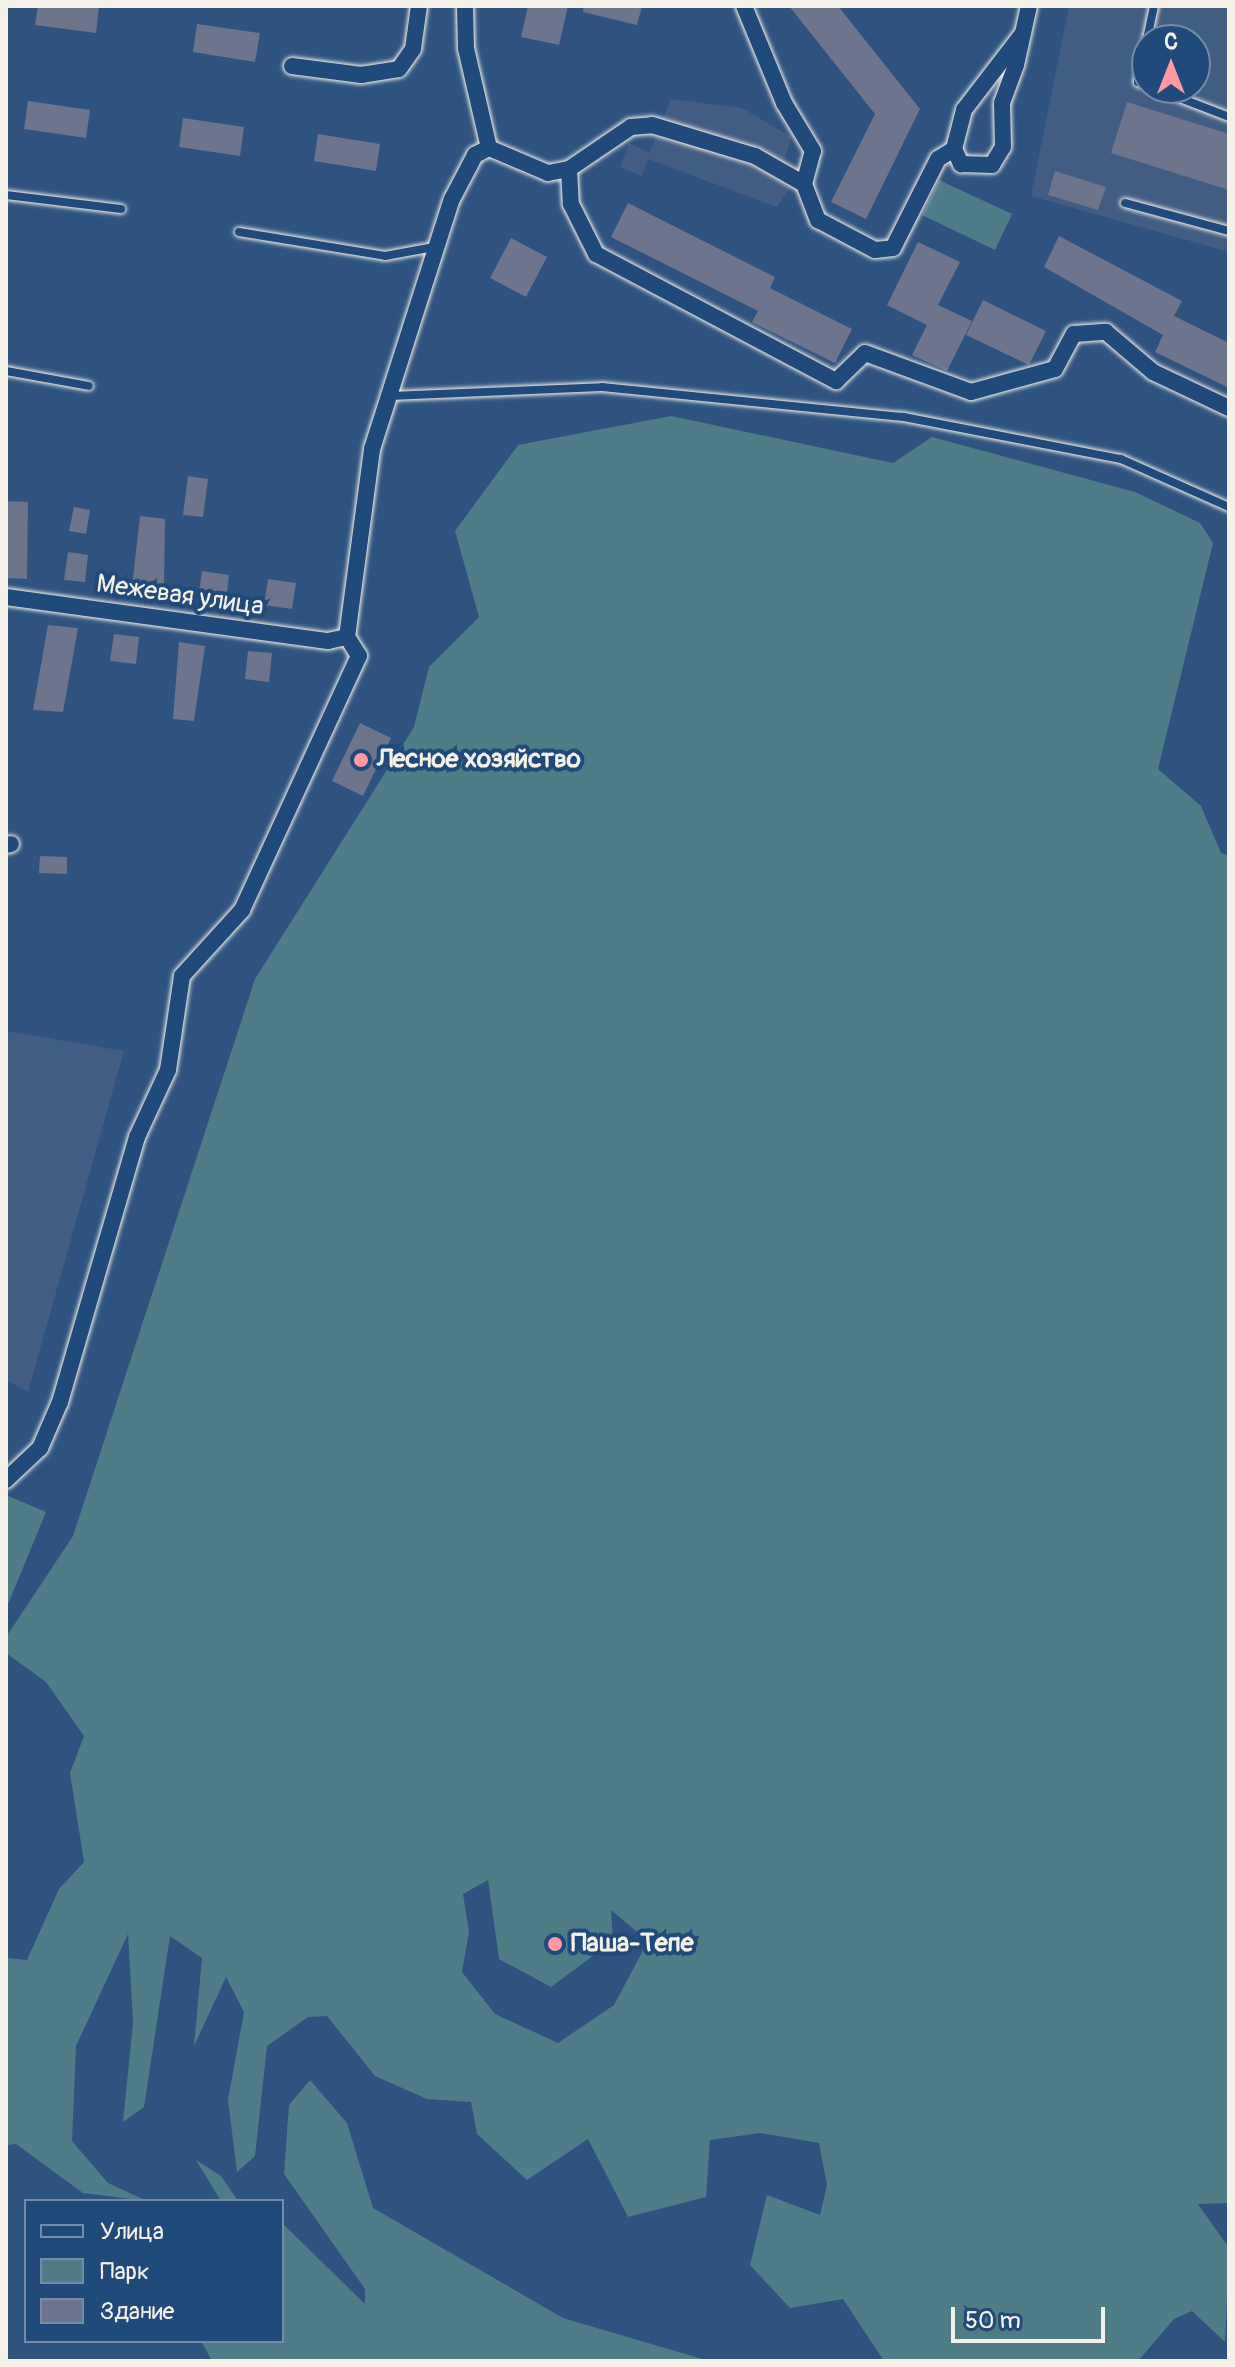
<!DOCTYPE html>
<meta charset="utf-8">
<style>
body{margin:0}
#map{position:relative;width:1235px;height:2367px;overflow:hidden;background:#2e537e;font-family:Pangolin,sans-serif}
div>[style]{position:absolute}
[style*='--x']{left:calc(var(--x)*1px);top:calc(var(--y)*1px);width:calc(var(--w)*1px);rotate:calc(var(--a)*1deg)}
.built>*{inset:0;background:#415d82}
.green>*{inset:0;background:#4e7d87}
.building>*{inset:0;background:#6c758c}
.roads{filter:drop-shadow(0 0 2px #f4f1e8) drop-shadow(0 0 2px #f4f1e8)}
.lane>*{height:8px;margin:-4px;padding:0 4px;transform-origin:4px;border-radius:4px;background:#1f4a7a}
.street>*{height:16px;margin:-8px;padding:0 8px;transform-origin:8px;border-radius:8px;background:#1f4a7a}
.dots>*{width:22px;height:22px;translate:-50% -50%;box-sizing:border-box;border:4px solid #1f4a7a;border-radius:50%}
span{translate:-50% -50%;white-space:nowrap;text-align:center;line-height:1.15;-webkit-text-stroke:8px #1f4a7a;paint-order:stroke}
.street-label{font-size:26px;color:#f4f1e8}
.poi-label{font-size:26px;color:#f4f1e8;font-weight:700}
.left{translate:0 -50%;text-align:left}
.frame{position:absolute;inset:0;border:8px solid #f4f1e8;pointer-events:none}
.legend{position:absolute;left:24px;top:2199px;width:260px;height:144px;box-sizing:border-box;background:#1f4a7a;border:2px solid #748da6;margin:0;padding:10px 14px;list-style:none;font-size:24px;color:#f4f1e8}
.legend li{display:flex;align-items:center;gap:16px;height:40px}
.legend b{width:40px;border:2px solid #748da6}
.north{position:absolute;left:1131px;top:24px;width:80px;height:80px;box-sizing:border-box;background:#1f4a7a;border:2px solid #748da6;border-radius:50%;rotate:0deg;font-size:22px;font-weight:700;line-height:32px;text-align:center;color:#f4f1e8}
.north::after{content:'';display:block;margin:auto;width:28px;height:36px;background:#ff9aa2;clip-path:polygon(50% 0,100% 100%,50% 72%,0 100%)}
.scale{position:absolute;left:951px;top:2307px;width:154px;height:36px;box-sizing:border-box;border:4px solid #f4f1e8;border-top:0;padding-left:10px;font-size:24px;line-height:28px;white-space:nowrap;color:#f4f1e8;-webkit-text-stroke:6px #1f4a7a;paint-order:stroke}
</style>
<div id="map">
<div class="built">
<div style="clip-path:polygon(evenodd,1069px 6px,1229px 6px,1229px 252px,1031px 196px,1069px 6px,1147px 40px,1195px 40px,1195px 88px,1147px 88px,1147px 40px)"></div>
<div style="clip-path:polygon(671px 99px,742px 108px,791px 137px,781px 176px,793px 183px,777px 207px,648px 159px,642px 176px,620px 167px,629px 143px,649px 153px)"></div>
<div style="clip-path:polygon(6px 1031px,124px 1051px,28px 1392px,6px 1380px)"></div>
</div>
<div class="green">
<div style="clip-path:polygon(939px 180px,1012px 214px,995px 250px,922px 215px)"></div>
<div style="clip-path:polygon(evenodd,671px 416px,893px 463px,932px 437px,1135px 492px,1200px 523px,1213px 543px,1158px 769px,1201px 806px,1221px 853px,1229px 856px,1229px 2203px,1198px 2204px,1229px 2248px,1225px 2342px,1192px 2311px,1174px 2319px,1138px 2361px,884px 2361px,843px 2299px,790px 2308px,750px 2265px,767px 2195px,820px 2215px,827px 2185px,819px 2143px,760px 2133px,710px 2140px,706px 2197px,628px 2217px,588px 2139px,527px 2180px,477px 2134px,471px 2102px,427px 2099px,375px 2076px,327px 2016px,308px 2017px,267px 2046px,255px 2156px,237px 2172px,228px 2100px,244px 2012px,226px 1977px,194px 2046px,202px 1958px,170px 1936px,144px 2107px,123px 2122px,133px 2023px,128px 1934px,76px 2046px,72px 2141px,108px 2183px,147px 2201px,83px 2193px,16px 2144px,6px 2145px,6px 1958px,27px 1960px,59px 1889px,84px 1862px,70px 1773px,84px 1736px,46px 1682px,6px 1653px,6px 1637px,73px 1536px,255px 979px,414px 727px,429px 667px,479px 617px,455px 531px,518px 445px,671px 416px,488px 1880px,499px 1959px,551px 1987px,613px 1941px,611px 1910px,648px 1941px,614px 2005px,558px 2043px,495px 2014px,462px 1972px,469px 1932px,463px 1894px,488px 1880px)"></div>
<div style="clip-path:polygon(6px 1495px,46px 1512px,6px 1609px)"></div>
<div style="clip-path:polygon(310px 2080px,347px 2123px,373px 2208px,563px 2318px,709px 2361px,212px 2361px,201px 2341px,282px 2341px,282px 2223px,365px 2304px,365px 2289px,284px 2174px,289px 2105px)"></div>
<div style="clip-path:polygon(196px 2160px,221px 2176px,238px 2201px,221px 2201px)"></div>
</div>
<div class="building">
<div style="clip-path:polygon(38px 6px,99px 6px,96px 33px,35px 25px)"></div>
<div style="clip-path:polygon(528px 6px,568px 6px,559px 45px,521px 37px)"></div>
<div style="clip-path:polygon(584px 6px,642px 6px,637px 25px,583px 12px)"></div>
<div style="clip-path:polygon(789px 6px,838px 6px,920px 109px,866px 219px,831px 202px,875px 114px)"></div>
<div style="clip-path:polygon(197px 24px,260px 33px,255px 62px,193px 52px)"></div>
<div style="clip-path:polygon(28px 101px,90px 110px,86px 138px,24px 129px)"></div>
<div style="clip-path:polygon(1127px 102px,1229px 134px,1229px 190px,1111px 153px)"></div>
<div style="clip-path:polygon(183px 118px,244px 127px,240px 156px,179px 147px)"></div>
<div style="clip-path:polygon(318px 134px,380px 144px,376px 171px,314px 161px)"></div>
<div style="clip-path:polygon(1055px 171px,1106px 187px,1098px 210px,1048px 195px)"></div>
<div style="clip-path:polygon(628px 203px,775px 277px,770px 288px,852px 329px,835px 363px,752px 322px,758px 311px,611px 237px)"></div>
<div style="clip-path:polygon(1059px 236px,1182px 301px,1174px 316px,1229px 343px,1229px 388px,1155px 352px,1163px 335px,1044px 267px)"></div>
<div style="clip-path:polygon(511px 238px,547px 257px,526px 297px,490px 278px)"></div>
<div style="clip-path:polygon(918px 242px,960px 262px,938px 305px,972px 321px,947px 371px,912px 355px,927px 325px,887px 305px)"></div>
<div style="clip-path:polygon(983px 300px,1046px 331px,1029px 365px,966px 335px)"></div>
<div style="clip-path:polygon(188px 476px,208px 479px,203px 517px,183px 515px)"></div>
<div style="clip-path:polygon(6px 501px,28px 502px,27px 579px,6px 578px)"></div>
<div style="clip-path:polygon(74px 507px,90px 510px,86px 534px,69px 531px)"></div>
<div style="clip-path:polygon(140px 516px,165px 519px,164px 591px,132px 587px)"></div>
<div style="clip-path:polygon(68px 552px,88px 555px,85px 582px,64px 580px)"></div>
<div style="clip-path:polygon(202px 571px,229px 575px,226px 603px,198px 599px)"></div>
<div style="clip-path:polygon(268px 579px,296px 583px,292px 609px,264px 605px)"></div>
<div style="clip-path:polygon(48px 625px,78px 628px,63px 712px,33px 710px)"></div>
<div style="clip-path:polygon(114px 634px,139px 637px,136px 664px,110px 661px)"></div>
<div style="clip-path:polygon(179px 642px,205px 646px,194px 721px,173px 719px)"></div>
<div style="clip-path:polygon(248px 651px,272px 653px,269px 682px,245px 679px)"></div>
<div style="clip-path:polygon(360px 723px,391px 738px,363px 796px,332px 781px)"></div>
<div style="clip-path:polygon(40px 856px,67px 857px,67px 874px,39px 873px)"></div>
</div>
<div class="roads">
<div class="lane">
<div style="--x:1147;--y:85;--w:9;--a:-162"></div>
<div style="--x:1138;--y:82;--w:78;--a:-78.1"></div>
<div style="--x:1154;--y:88;--w:80;--a:21.1"></div>
<div style="--x:6;--y:195;--w:116;--a:6.9"></div>
<div style="--x:1125;--y:203;--w:108;--a:15.1"></div>
<div style="--x:239;--y:232;--w:148;--a:9.3"></div>
<div style="--x:385;--y:256;--w:50;--a:-10.4"></div>
<div style="--x:6;--y:371;--w:84;--a:10.2"></div>
<div style="--x:390;--y:396;--w:212;--a:-2.4"></div>
<div style="--x:602;--y:387;--w:303;--a:5.7"></div>
<div style="--x:904;--y:417;--w:221;--a:11"></div>
<div style="--x:1121;--y:459;--w:118;--a:24"></div>
</div>
<div class="street">
<div style="--x:1023;--y:33;--w:97;--a:127.5"></div>
<div style="--x:964;--y:110;--w:40;--a:104.4"></div>
<div style="--x:954;--y:149;--w:17;--a:65"></div>
<div style="--x:961;--y:164;--w:31;--a:2"></div>
<div style="--x:992;--y:165;--w:21;--a:-59"></div>
<div style="--x:1003;--y:147;--w:44;--a:-91.3"></div>
<div style="--x:1002;--y:103;--w:40;--a:-69.8"></div>
<div style="--x:1016;--y:65;--w:60;--a:-77.6"></div>
<div style="--x:292;--y:66;--w:70;--a:7.4"></div>
<div style="--x:361;--y:75;--w:38;--a:-9"></div>
<div style="--x:399;--y:69;--w:24;--a:-55"></div>
<div style="--x:413;--y:49;--w:43;--a:-82.1"></div>
<div style="--x:489;--y:148;--w:64;--a:23"></div>
<div style="--x:548;--y:173;--w:21;--a:-11"></div>
<div style="--x:569;--y:169;--w:75;--a:-34.1"></div>
<div style="--x:631;--y:127;--w:21;--a:-5"></div>
<div style="--x:652;--y:125;--w:108;--a:16.8"></div>
<div style="--x:755;--y:156;--w:56;--a:29.7"></div>
<div style="--x:804;--y:184;--w:34;--a:-75"></div>
<div style="--x:813;--y:151;--w:56;--a:-121.1"></div>
<div style="--x:784;--y:103;--w:105;--a:-112.4"></div>
<div style="--x:569;--y:169;--w:35;--a:87"></div>
<div style="--x:571;--y:204;--w:56;--a:63.4"></div>
<div style="--x:596;--y:254;--w:272;--a:27.9"></div>
<div style="--x:836;--y:381;--w:40;--a:-44"></div>
<div style="--x:865;--y:353;--w:113;--a:20.2"></div>
<div style="--x:971;--y:392;--w:87;--a:-15.3"></div>
<div style="--x:1055;--y:369;--w:40;--a:-62"></div>
<div style="--x:1074;--y:334;--w:32;--a:-4"></div>
<div style="--x:1106;--y:332;--w:62;--a:40.4"></div>
<div style="--x:1153;--y:372;--w:84;--a:25.3"></div>
<div style="--x:804;--y:184;--w:39;--a:69"></div>
<div style="--x:818;--y:220;--w:64;--a:27.8"></div>
<div style="--x:875;--y:250;--w:18;--a:-6"></div>
<div style="--x:893;--y:248;--w:100;--a:-63.2"></div>
<div style="--x:938;--y:159;--w:19;--a:-32"></div>
<div style="--x:6;--y:597;--w:325;--a:7.8"></div>
<div style="--x:328;--y:641;--w:19;--a:-12"></div>
<div style="--x:6;--y:845;--w:5;--a:-11"></div>
<div style="--x:6;--y:1480;--w:47;--a:-43.3"></div>
<div style="--x:40;--y:1448;--w:50;--a:-66.5"></div>
<div style="--x:60;--y:1402;--w:276;--a:-73.8"></div>
<div style="--x:137;--y:1137;--w:74;--a:-65.2"></div>
<div style="--x:168;--y:1070;--w:95;--a:-81.5"></div>
<div style="--x:182;--y:976;--w:89;--a:-47.7"></div>
<div style="--x:242;--y:910;--w:280;--a:-65.3"></div>
<div style="--x:359;--y:656;--w:22;--a:-122"></div>
<div style="--x:347;--y:637;--w:190;--a:-82.4"></div>
<div style="--x:372;--y:449;--w:262;--a:-72.3"></div>
<div style="--x:452;--y:199;--w:50;--a:-62.4"></div>
<div style="--x:475;--y:155;--w:16;--a:-27"></div>
<div style="--x:489;--y:148;--w:103;--a:-103"></div>
<div style="--x:466;--y:48;--w:42;--a:-91.4"></div>
</div>
</div>
<div class="dots">
<div style="left:361px;top:760px;background:#ff9aa2"></div>
<div style="left:555px;top:1944px;background:#ff9aa2"></div>
</div>
<div class="street-label">
<span style="left:180px;top:596px;rotate:8deg">Межевая улица</span>
</div>
<div class="poi-label">
<span class="left" style="left:377px;top:760px">Лесное хозяйство</span>
<span class="left" style="left:571px;top:1944px">Паша-Тепе</span>
</div>
<div class="frame"></div>
<ul class="legend">
<li><b style="height:10px;background:#1f4a7a"></b>Улица</li>
<li><b style="height:22px;background:#4e7d87"></b>Парк</li>
<li><b style="height:22px;background:#6c758c"></b>Здание</li>
</ul>
<div class="north">С</div>
<div class="scale">50 m</div>
</div>
